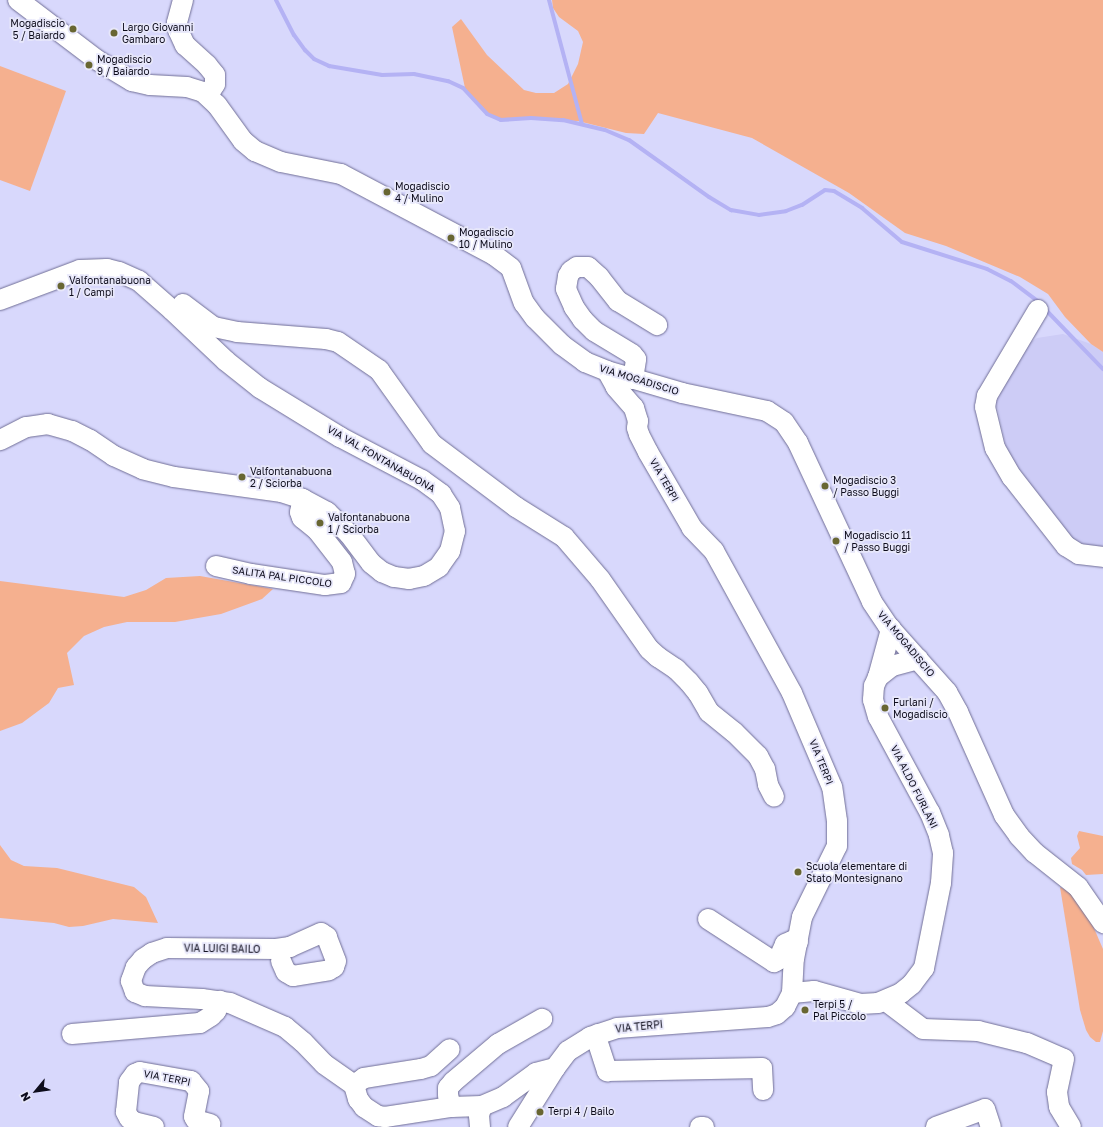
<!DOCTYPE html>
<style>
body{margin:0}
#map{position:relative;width:1103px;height:1127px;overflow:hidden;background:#d8d8fc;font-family:"Golos Text",sans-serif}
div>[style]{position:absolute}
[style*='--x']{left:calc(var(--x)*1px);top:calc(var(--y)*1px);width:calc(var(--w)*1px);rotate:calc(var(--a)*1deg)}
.built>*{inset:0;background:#cdccf6}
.green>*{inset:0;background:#f5b08f}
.stream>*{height:4px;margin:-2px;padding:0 2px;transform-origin:2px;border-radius:2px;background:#b4b2f4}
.roads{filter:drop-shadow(0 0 1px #706e96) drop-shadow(0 0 1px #706e96)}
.minor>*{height:20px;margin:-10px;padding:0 10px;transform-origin:10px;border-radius:10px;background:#fff}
.dots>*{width:11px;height:11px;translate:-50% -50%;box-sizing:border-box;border:2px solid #e7e7fa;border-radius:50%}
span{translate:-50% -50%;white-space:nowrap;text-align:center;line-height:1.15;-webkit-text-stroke:3.5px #e7e7fa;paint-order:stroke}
.poi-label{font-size:10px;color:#0e0d1c}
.right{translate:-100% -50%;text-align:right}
.left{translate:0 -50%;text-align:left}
.street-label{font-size:10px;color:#0e0d1c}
.north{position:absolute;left:16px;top:1071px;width:40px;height:40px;-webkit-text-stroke:3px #e7e7fa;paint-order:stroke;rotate:241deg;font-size:11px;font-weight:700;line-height:16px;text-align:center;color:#0e0d1c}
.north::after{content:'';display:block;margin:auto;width:14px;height:18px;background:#0e0d1c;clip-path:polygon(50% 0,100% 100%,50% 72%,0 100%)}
</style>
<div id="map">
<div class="built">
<div style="clip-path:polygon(1063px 334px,1091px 344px,1103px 352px,1103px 550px,1079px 547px,1008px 455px,995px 398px,1018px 351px,1037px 338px)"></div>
</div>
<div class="green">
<div style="clip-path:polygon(552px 0,1103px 0,1103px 352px,1091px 344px,1065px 317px,1048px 294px,1020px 277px,946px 246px,905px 233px,849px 193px,752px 138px,658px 113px,644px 134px,626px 133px,578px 121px,499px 119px,487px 115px,472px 99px,465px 88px,452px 27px,461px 19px,487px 55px,524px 90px,536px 93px,554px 93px,568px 84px,578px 64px,583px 42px,578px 31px,559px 17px,553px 8px)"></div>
<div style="clip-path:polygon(0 66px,66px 91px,30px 191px,0 180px)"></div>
<div style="clip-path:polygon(200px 576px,273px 589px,262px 599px,221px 614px,175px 622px,127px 622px,104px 627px,84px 636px,67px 653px,74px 685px,58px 688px,49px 703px,22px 723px,0 731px,0 581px,124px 597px,146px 590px,166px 578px)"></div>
<div style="clip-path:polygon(1079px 831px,1103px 836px,1103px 874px,1086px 875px,1082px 870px,1072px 864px,1071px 858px,1080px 848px,1077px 836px)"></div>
<div style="clip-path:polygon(0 845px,11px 860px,24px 866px,57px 868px,134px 887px,146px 897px,158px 923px,113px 919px,83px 926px,69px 927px,54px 923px,0 918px)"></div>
<div style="clip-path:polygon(1060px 887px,1068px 891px,1076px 900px,1093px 926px,1103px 949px,1103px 1031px,1100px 1042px,1096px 1042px,1090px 1037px,1086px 1030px,1080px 1010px)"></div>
</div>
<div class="stream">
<div style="--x:276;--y:0;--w:39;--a:63"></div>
<div style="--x:294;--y:35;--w:19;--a:54"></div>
<div style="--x:305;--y:50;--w:13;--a:45"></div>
<div style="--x:314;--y:59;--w:17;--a:25"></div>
<div style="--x:329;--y:66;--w:54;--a:9.6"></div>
<div style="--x:382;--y:75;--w:32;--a:-2"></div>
<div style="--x:414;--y:74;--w:35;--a:12"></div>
<div style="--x:448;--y:81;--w:17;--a:25"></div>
<div style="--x:463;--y:88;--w:35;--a:47"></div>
<div style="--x:487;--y:114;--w:15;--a:23"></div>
<div style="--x:501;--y:120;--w:30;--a:-4"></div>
<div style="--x:531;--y:118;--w:32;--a:4"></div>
<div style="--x:563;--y:120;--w:43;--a:13.4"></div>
<div style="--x:605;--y:130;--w:26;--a:23"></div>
<div style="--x:629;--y:140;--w:98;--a:35.5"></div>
<div style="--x:709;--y:197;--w:26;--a:31"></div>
<div style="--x:731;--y:210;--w:28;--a:10"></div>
<div style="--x:759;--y:215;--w:27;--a:-8"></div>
<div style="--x:786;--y:211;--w:17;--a:-21"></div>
<div style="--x:802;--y:205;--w:27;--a:-33"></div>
<div style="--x:825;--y:190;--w:9;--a:6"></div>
<div style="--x:834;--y:191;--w:33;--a:31"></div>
<div style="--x:862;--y:208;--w:52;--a:40.4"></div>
<div style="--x:902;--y:242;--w:89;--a:17.6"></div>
<div style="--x:987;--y:269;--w:27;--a:27"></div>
<div style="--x:1011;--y:281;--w:36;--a:37"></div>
<div style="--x:549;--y:0;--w:128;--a:75.1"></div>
<div style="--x:1044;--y:308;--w:85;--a:46"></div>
</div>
<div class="roads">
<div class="minor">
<div style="--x:18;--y:0;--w:99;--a:37.2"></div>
<div style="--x:97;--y:60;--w:41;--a:31"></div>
<div style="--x:132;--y:81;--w:18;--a:13"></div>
<div style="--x:150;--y:85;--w:37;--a:3"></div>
<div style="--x:187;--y:87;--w:17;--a:17"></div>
<div style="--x:203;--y:92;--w:19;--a:43"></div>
<div style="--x:217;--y:105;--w:44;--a:54.2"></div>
<div style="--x:243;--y:141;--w:16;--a:40"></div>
<div style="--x:255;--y:151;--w:28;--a:23"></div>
<div style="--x:281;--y:162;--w:61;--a:11.3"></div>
<div style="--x:341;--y:174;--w:173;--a:27.9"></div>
<div style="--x:494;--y:255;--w:21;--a:37"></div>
<div style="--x:511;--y:268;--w:37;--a:70"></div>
<div style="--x:524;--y:303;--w:19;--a:54"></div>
<div style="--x:535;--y:318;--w:38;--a:45"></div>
<div style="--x:562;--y:345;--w:29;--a:36"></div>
<div style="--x:585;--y:362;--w:24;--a:22"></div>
<div style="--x:607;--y:371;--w:78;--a:16.3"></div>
<div style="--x:682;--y:393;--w:87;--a:12"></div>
<div style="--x:767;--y:411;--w:20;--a:33"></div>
<div style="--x:784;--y:422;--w:25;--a:56"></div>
<div style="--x:798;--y:443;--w:175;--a:65"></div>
<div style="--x:872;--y:602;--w:29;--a:56"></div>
<div style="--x:888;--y:626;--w:89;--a:48.2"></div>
<div style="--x:947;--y:692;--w:23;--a:61"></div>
<div style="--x:958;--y:712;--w:113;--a:65.9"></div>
<div style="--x:1004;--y:815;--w:26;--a:54"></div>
<div style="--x:1019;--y:836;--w:23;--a:47"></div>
<div style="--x:1035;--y:853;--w:55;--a:38.3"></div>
<div style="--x:1078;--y:887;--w:44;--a:55.2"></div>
<div style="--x:183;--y:0;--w:24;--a:105"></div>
<div style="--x:177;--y:23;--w:7;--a:82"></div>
<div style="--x:178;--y:30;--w:17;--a:65"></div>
<div style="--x:185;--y:45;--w:30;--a:42"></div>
<div style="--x:207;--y:65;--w:13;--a:51"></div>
<div style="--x:215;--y:75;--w:9;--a:90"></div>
<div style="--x:215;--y:84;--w:13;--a:122"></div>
<div style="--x:0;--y:300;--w:85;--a:-20.6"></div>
<div style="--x:80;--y:270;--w:27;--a:-2"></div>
<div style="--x:107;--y:269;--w:12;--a:14"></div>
<div style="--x:119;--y:272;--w:22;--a:24"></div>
<div style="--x:139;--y:281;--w:44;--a:41.3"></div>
<div style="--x:172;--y:310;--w:74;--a:43.4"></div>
<div style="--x:226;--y:361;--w:43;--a:38.5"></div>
<div style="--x:260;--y:388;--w:94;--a:31.5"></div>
<div style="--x:340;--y:437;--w:93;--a:27.7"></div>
<div style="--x:422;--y:480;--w:24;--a:36"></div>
<div style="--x:441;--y:494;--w:17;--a:57"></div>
<div style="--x:450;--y:508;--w:24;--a:78"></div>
<div style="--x:455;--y:531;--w:21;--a:104"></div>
<div style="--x:450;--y:551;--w:19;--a:125"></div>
<div style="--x:439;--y:567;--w:17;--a:149"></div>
<div style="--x:424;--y:576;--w:15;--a:169"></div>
<div style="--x:409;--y:579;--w:15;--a:-172"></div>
<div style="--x:394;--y:577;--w:13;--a:-157"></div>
<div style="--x:382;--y:572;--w:14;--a:-141"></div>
<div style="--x:371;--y:563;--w:36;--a:-127"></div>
<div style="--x:349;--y:534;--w:31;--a:-135"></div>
<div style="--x:327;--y:512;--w:27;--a:-152"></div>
<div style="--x:303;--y:499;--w:22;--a:-162"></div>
<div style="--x:282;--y:492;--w:109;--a:-172.1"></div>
<div style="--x:174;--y:477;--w:32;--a:-166"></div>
<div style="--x:143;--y:469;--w:32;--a:-156"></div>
<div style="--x:114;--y:456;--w:29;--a:-146"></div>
<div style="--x:90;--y:440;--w:20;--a:-153"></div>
<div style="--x:72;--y:431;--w:25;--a:-164"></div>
<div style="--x:48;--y:424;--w:22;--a:172"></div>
<div style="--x:26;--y:427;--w:29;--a:153"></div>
<div style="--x:183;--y:304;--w:39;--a:37"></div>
<div style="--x:214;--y:327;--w:24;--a:12"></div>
<div style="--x:237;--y:332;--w:89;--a:4.5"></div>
<div style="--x:326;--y:339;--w:12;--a:14"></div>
<div style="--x:338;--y:342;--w:50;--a:34.3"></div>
<div style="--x:379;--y:370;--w:91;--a:54.4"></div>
<div style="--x:432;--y:444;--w:105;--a:36.9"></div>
<div style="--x:516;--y:507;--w:57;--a:32"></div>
<div style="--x:564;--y:537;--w:55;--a:49.4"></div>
<div style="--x:600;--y:579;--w:85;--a:55"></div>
<div style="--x:649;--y:649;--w:12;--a:42"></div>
<div style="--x:658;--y:657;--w:22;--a:34"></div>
<div style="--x:676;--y:669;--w:18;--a:45"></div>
<div style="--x:689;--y:682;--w:14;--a:51"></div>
<div style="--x:698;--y:693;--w:22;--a:60"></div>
<div style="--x:709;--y:712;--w:32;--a:39"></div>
<div style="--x:734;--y:732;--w:34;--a:45"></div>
<div style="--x:758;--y:756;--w:15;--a:62"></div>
<div style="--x:765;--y:769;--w:16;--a:79"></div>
<div style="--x:768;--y:785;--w:13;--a:63"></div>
<div style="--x:1038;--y:310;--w:100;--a:120.7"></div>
<div style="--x:987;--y:396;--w:11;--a:100"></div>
<div style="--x:985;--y:407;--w:42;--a:76.3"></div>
<div style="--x:995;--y:448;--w:34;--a:60"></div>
<div style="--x:1012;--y:477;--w:88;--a:52"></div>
<div style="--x:1066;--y:546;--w:15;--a:32"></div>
<div style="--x:1079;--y:554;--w:24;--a:7"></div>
<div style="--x:633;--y:379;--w:20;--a:-81"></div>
<div style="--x:636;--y:359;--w:6;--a:-129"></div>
<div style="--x:632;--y:354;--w:44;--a:-148.8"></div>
<div style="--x:594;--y:331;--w:16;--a:-135"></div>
<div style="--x:583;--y:320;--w:16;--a:-125"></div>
<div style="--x:574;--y:307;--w:20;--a:-114"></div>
<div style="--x:566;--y:289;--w:13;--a:-81"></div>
<div style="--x:568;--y:276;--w:6;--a:-59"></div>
<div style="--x:571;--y:271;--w:7;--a:-34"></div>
<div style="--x:577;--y:267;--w:11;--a:0"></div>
<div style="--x:588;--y:267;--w:15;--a:42"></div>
<div style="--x:599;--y:277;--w:31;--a:52"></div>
<div style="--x:618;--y:301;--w:46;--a:31.6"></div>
<div style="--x:216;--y:566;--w:36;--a:13"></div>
<div style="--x:251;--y:574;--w:75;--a:8.5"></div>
<div style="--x:325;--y:585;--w:16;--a:-7"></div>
<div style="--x:341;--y:583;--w:10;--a:-66"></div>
<div style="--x:345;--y:574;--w:12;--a:-104"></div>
<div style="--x:342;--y:562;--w:41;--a:-128"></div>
<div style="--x:317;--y:530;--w:19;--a:-141"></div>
<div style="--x:302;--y:518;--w:6;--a:-108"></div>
<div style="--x:300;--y:512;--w:13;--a:-77"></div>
<div style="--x:878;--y:677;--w:50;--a:-74.8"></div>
<div style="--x:708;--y:919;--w:79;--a:33.1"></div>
<div style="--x:774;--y:962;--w:4;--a:-27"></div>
<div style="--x:778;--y:960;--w:17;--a:-66"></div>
<div style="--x:785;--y:944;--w:8;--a:-23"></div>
<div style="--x:792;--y:941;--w:6;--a:9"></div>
<div style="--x:281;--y:961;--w:12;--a:66"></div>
<div style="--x:286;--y:972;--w:8;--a:30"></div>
<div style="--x:293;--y:976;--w:36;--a:-9"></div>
<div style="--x:329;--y:970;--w:6;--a:-31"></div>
<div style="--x:334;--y:967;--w:6;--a:-72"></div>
<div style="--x:336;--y:961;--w:26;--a:-111"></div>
<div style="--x:327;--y:937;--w:7;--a:-146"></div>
<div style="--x:321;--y:933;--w:34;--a:156"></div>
<div style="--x:290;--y:947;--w:14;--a:172"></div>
<div style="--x:276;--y:949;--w:109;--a:-179.5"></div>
<div style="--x:167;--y:948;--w:16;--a:162"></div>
<div style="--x:152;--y:953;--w:11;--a:146"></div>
<div style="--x:143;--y:959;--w:11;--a:131"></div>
<div style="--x:136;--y:967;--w:15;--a:110"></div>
<div style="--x:131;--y:981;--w:12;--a:70"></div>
<div style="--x:135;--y:992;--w:11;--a:22"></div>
<div style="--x:145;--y:996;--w:57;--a:3"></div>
<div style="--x:202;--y:999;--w:28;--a:8"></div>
<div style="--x:230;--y:1003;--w:60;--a:23.6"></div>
<div style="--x:285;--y:1027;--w:23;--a:40"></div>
<div style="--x:303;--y:1042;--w:30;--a:46"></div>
<div style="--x:324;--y:1064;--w:37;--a:35"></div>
<div style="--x:354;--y:1085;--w:15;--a:74"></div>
<div style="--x:358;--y:1099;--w:10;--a:53"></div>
<div style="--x:364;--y:1107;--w:17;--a:33"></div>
<div style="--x:378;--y:1116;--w:7;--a:8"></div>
<div style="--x:385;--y:1117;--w:67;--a:-8.6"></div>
<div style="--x:451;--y:1107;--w:31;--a:-2"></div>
<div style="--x:482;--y:1106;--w:23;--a:-23"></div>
<div style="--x:503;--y:1097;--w:41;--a:-36"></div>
<div style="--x:536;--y:1073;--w:20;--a:-15"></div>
<div style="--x:792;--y:993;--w:22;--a:-5"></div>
<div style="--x:814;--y:991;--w:49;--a:15.5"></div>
<div style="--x:861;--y:1004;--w:17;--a:-3"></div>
<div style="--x:878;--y:1003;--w:25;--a:-23"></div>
<div style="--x:901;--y:993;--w:14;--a:-39"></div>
<div style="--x:912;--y:984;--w:20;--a:-53"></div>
<div style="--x:924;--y:968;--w:87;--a:-78.7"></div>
<div style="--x:941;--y:883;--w:30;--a:-86"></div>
<div style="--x:943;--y:853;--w:18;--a:-103"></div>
<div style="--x:939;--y:835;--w:24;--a:-112"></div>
<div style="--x:930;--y:813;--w:109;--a:-118.4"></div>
<div style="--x:878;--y:717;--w:18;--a:-106"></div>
<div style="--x:873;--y:700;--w:14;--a:-86"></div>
<div style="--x:874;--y:686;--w:10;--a:-66"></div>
<div style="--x:878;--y:677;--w:18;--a:-38"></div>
<div style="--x:892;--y:666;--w:27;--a:-15"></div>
<div style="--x:886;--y:1001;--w:46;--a:37.1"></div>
<div style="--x:923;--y:1029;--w:55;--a:2.1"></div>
<div style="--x:978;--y:1031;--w:50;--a:13.8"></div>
<div style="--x:1027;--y:1043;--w:40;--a:23.4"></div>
<div style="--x:1064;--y:1059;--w:34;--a:102"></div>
<div style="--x:1057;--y:1092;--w:15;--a:82"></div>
<div style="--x:1059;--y:1107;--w:23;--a:59"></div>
<div style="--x:72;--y:1034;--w:128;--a:-4.9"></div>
<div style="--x:200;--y:1023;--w:13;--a:-32"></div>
<div style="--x:211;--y:1016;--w:7;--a:-45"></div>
<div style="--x:216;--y:1011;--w:11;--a:-68"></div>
<div style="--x:598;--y:1034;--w:6;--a:99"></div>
<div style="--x:597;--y:1040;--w:33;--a:72"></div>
<div style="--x:607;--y:1071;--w:155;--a:-1.1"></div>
<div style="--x:762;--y:1068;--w:22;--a:87"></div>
<div style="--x:354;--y:1085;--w:12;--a:-35"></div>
<div style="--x:364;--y:1078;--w:58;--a:-9"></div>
<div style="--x:421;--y:1069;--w:10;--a:-17"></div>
<div style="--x:431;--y:1066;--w:25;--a:-42"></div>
<div style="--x:451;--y:1107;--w:12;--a:-104"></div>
<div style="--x:448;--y:1095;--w:7;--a:-90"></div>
<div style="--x:448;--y:1088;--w:8;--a:-50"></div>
<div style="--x:453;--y:1082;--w:59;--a:-40.2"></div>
<div style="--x:498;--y:1044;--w:51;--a:-29.6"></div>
<div style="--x:154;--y:1127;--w:21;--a:-166"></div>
<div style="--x:134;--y:1122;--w:6;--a:-141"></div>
<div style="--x:129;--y:1118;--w:7;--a:-117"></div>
<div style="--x:126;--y:1112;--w:30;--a:-84"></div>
<div style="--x:129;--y:1082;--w:10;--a:-53"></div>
<div style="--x:135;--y:1074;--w:5;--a:-22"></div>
<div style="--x:140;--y:1072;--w:52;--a:10"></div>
<div style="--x:191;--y:1081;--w:13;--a:51"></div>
<div style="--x:199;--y:1091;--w:26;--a:101"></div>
<div style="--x:194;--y:1117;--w:4;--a:56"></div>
<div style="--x:196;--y:1120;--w:15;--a:16"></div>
<div style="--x:480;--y:1127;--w:12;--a:-95"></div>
<div style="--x:479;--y:1115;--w:9;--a:-72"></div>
<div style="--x:518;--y:1127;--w:70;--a:-57.9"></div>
<div style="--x:555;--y:1068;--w:21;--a:-53"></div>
<div style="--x:568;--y:1051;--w:26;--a:-32"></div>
<div style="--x:590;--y:1037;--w:28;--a:-18"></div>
<div style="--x:617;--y:1028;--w:151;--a:-4.2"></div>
<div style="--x:768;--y:1017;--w:9;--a:-18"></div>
<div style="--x:777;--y:1014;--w:11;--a:-41"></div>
<div style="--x:785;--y:1007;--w:16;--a:-63"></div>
<div style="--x:792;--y:993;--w:34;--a:-87"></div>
<div style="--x:794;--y:959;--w:43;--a:-79.2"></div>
<div style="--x:802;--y:917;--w:79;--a:-63.8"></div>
<div style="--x:837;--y:846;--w:25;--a:-90"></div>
<div style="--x:837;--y:821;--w:34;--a:-98"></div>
<div style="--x:832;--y:787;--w:102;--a:-113.1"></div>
<div style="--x:792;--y:693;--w:162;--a:-118.8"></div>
<div style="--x:714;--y:551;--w:32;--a:-134"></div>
<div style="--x:692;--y:528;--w:88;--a:-120.1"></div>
<div style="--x:648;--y:452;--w:20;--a:-117"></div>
<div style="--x:639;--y:434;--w:6;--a:-108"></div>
<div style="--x:637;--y:428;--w:7;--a:-82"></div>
<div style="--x:638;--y:421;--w:14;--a:-107"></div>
<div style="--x:634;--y:408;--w:28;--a:-131"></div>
<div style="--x:616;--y:387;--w:18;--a:-119"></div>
<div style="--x:700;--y:1127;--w:4;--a:0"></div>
<div style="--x:936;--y:1127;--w:52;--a:-20.2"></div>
<div style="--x:985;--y:1109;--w:19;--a:72"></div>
</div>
</div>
<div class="dots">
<div style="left:73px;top:29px;background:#686632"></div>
<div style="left:114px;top:33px;background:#686632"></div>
<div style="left:89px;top:65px;background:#686632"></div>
<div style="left:387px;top:192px;background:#686632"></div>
<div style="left:451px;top:238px;background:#686632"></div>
<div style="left:61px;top:286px;background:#686632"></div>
<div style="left:242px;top:477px;background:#686632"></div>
<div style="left:825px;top:486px;background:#686632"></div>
<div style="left:320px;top:523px;background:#686632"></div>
<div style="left:836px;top:541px;background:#686632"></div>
<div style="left:885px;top:708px;background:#686632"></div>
<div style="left:798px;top:872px;background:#686632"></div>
<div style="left:805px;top:1010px;background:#686632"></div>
<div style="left:540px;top:1112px;background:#686632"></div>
</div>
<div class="poi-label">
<span class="right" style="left:65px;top:29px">Mogadiscio<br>5 / Baiardo</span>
<span class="left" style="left:122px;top:33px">Largo Giovanni<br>Gambaro</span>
<span class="left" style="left:97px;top:65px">Mogadiscio<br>9 / Baiardo</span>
<span class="left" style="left:395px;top:192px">Mogadiscio<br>4 / Mulino</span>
<span class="left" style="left:459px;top:238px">Mogadiscio<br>10 / Mulino</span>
<span class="left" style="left:69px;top:286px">Valfontanabuona<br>1 / Campi</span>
<span class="left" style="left:250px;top:477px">Valfontanabuona<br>2 / Sciorba</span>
<span class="left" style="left:833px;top:486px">Mogadiscio 3<br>/ Passo Buggi</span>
<span class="left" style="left:328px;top:523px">Valfontanabuona<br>1 / Sciorba</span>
<span class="left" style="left:844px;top:541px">Mogadiscio 11<br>/ Passo Buggi</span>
<span class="left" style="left:893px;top:708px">Furlani /<br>Mogadiscio</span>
<span class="left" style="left:806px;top:872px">Scuola elementare di<br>Stato Montesignano</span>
<span class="left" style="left:813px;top:1010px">Terpi 5 /<br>Pal Piccolo</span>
<span class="left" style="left:548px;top:1112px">Terpi 4 / Bailo</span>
</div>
<div class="street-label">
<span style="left:639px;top:380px;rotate:17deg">VIA MOGADISCIO</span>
<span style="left:381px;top:459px;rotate:30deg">VIA VAL FONTANABUONA</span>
<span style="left:664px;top:480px;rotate:60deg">VIA TERPI</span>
<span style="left:282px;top:577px;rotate:8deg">SALITA PAL PICCOLO</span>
<span style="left:906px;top:644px;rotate:50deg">VIA MOGADISCIO</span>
<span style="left:821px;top:762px;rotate:68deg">VIA TERPI</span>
<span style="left:914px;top:787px;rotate:63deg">VIA ALDO FURLANI</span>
<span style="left:222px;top:949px;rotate:1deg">VIA LUIGI BAILO</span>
<span style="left:639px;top:1027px;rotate:-6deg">VIA TERPI</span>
<span style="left:167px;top:1078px;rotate:11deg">VIA TERPI</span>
</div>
<div class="north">N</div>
</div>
